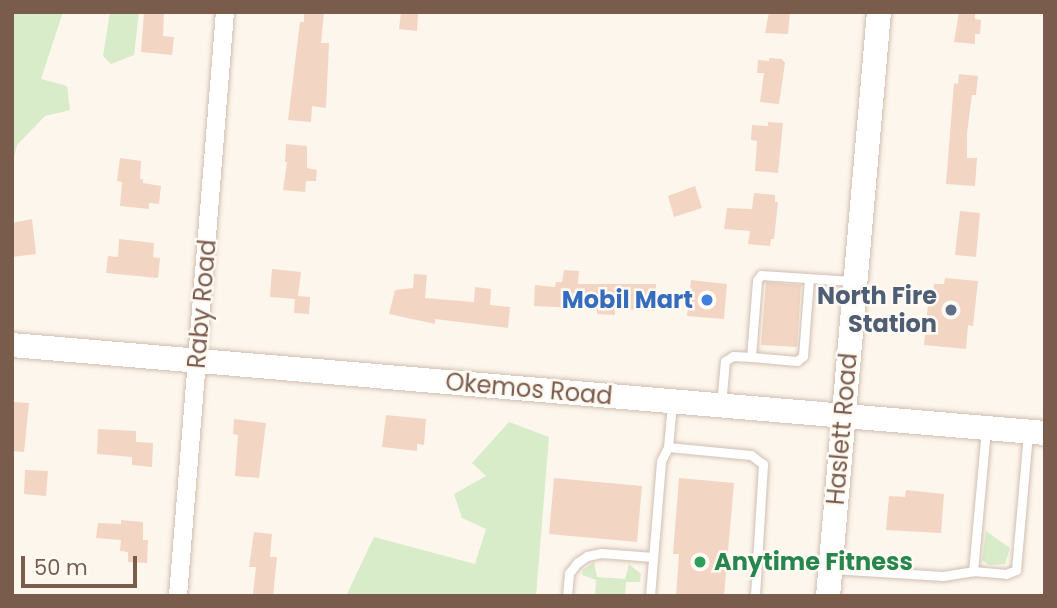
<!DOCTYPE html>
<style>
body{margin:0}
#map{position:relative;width:1057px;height:608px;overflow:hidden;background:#fdf6ec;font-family:Poppins,sans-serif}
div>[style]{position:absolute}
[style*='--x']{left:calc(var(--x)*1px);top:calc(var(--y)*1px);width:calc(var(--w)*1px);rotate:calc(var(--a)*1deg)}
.green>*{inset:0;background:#d8ecc9}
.building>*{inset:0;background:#f3d5c3}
.roads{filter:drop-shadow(0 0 2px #d1beb0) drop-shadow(0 0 2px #d1beb0)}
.lane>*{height:9px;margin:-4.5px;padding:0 4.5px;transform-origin:4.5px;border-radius:4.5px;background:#fff}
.street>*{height:18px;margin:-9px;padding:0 9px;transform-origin:9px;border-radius:9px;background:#fff}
.secondary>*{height:24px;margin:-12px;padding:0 12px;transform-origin:12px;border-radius:12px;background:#fff}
.dots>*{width:19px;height:19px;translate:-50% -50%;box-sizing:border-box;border:4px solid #fffaf3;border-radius:50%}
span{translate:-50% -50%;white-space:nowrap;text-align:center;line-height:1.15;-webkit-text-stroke:5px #fffaf3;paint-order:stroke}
.service-label{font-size:24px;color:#4e5e75;font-weight:700}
.right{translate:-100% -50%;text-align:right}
.shop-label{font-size:24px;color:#366cbe;font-weight:700}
.street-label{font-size:24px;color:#7a5c4d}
.leisure-label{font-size:24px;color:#27864d;font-weight:700}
.left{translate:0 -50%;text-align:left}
.frame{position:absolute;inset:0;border:14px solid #7a5c4d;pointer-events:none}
.scale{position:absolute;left:21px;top:556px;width:116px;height:32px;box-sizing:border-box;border:4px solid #7a5c4d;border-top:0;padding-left:9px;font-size:21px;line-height:24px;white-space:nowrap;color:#7a5c4d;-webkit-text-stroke:5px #fffaf3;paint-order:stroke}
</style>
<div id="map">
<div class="green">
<div style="clip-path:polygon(12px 12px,63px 12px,41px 79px,67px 86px,70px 110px,45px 116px,17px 145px,12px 165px)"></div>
<div style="clip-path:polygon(110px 12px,139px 12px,134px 55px,111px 64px,103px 56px)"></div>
<div style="clip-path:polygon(509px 422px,549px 437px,536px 596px,346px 596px,374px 537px,475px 564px,486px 529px,462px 518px,454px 494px,486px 476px,472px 463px)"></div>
<div style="clip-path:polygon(986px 531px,1010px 548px,1005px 564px,989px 565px,982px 560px)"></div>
<div style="clip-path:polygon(594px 562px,597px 577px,625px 579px,629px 564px,641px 574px,640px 582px,626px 582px,625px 596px,595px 596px,596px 580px,582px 575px,583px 570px)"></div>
</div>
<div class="building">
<div style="clip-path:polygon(144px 12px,164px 12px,163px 36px,174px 37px,172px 55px,141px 52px)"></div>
<div style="clip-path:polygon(304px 12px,324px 12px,321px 43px,329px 43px,326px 108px,312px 106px,311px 122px,288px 120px,300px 22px,304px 22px)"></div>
<div style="clip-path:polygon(401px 12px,418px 14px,417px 31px,399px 29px)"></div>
<div style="clip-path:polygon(769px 12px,790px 12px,788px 34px,765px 33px)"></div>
<div style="clip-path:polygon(959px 12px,975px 12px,975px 19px,981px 20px,980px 34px,975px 34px,975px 44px,954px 42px)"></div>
<div style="clip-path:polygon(769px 58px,782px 59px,785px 63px,779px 104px,760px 102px,764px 73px,757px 73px,758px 60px,769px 61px)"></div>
<div style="clip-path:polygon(959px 74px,978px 76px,976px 95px,972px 95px,967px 133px,967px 158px,977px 158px,975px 186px,946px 184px,954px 83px,958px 84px)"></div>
<div style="clip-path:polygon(768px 122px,783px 123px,778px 173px,755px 171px,757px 141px,751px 140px,752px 125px,768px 126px)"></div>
<div style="clip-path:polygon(286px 144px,307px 146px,307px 168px,317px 170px,316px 181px,306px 181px,305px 192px,283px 190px,287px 162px,285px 162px)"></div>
<div style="clip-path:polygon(120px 158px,141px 161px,140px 179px,143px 179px,143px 183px,161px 186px,159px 204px,149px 203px,149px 209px,120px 206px,122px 182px,117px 181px)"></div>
<div style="clip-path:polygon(695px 186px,702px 208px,674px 217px,668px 196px)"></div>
<div style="clip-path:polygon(754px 193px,775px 195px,775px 202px,778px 202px,774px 239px,771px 239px,770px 246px,748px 244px,750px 231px,724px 229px,727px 208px,752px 209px)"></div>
<div style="clip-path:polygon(960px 211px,980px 213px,976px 257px,955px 255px)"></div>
<div style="clip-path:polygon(32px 219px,36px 254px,12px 257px,12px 223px)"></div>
<div style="clip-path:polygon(119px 239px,154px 243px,153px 257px,160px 258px,158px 278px,106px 273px,108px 256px,118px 257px)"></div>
<div style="clip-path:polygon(272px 269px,301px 272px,298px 296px,310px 297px,309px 314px,294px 313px,295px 299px,270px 297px)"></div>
<div style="clip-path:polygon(564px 270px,579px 271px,578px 284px,656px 284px,655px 311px,615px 309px,615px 315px,597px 314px,597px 309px,534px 306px,535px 285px,555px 287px,556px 282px,562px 282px)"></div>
<div style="clip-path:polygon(414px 274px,427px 275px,425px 298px,474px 302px,475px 287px,491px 289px,490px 305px,510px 307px,508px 328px,435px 319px,435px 324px,389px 314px,395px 290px,413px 288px)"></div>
<div style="clip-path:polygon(945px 278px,978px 281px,973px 326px,968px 325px,966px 349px,924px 345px,929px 294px,933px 294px,934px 284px,944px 284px)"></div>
<div style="clip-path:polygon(691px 280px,727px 284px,724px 319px,687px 316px)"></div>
<div style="clip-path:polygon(766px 282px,801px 285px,797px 347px,761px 345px)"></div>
<div style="clip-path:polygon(12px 402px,29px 403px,24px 452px,12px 451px)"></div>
<div style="clip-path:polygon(386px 415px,426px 419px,424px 445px,417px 444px,417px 451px,382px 447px)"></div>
<div style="clip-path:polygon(234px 419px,266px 423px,259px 478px,235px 476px,238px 435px,233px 434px)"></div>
<div style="clip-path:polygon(98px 429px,136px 431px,136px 442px,153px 443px,152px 467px,132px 465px,132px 457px,97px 454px)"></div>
<div style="clip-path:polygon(25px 470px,48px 471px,46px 496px,24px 494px)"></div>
<div style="clip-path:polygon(554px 478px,642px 486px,637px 542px,549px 534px)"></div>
<div style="clip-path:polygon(679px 478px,734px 483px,724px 596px,676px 596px,679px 554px,673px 554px)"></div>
<div style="clip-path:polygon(906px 490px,944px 494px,941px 533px,886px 530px,889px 496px,905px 497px)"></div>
<div style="clip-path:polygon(121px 520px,143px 522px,143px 540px,148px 540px,147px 563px,128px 562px,128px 552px,120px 551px,121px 540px,96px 538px,98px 523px,121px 524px)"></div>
<div style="clip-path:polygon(254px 532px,272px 534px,270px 557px,277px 557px,273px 596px,253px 594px,256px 567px,249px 567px)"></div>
</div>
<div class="roads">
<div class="lane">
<div style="--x:751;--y:357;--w:46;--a:5"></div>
<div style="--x:797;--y:361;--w:8;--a:-40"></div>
<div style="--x:803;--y:356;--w:78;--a:-85.6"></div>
<div style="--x:721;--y:405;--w:44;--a:-84.8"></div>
<div style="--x:725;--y:361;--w:9;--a:-32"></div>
<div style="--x:733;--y:356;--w:18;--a:3"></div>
<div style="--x:751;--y:357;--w:77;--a:-85.5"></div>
<div style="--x:757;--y:280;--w:6;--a:-51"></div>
<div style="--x:761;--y:275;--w:92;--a:3.7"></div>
<div style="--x:986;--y:429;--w:143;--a:95.2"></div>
<div style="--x:973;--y:571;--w:33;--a:5"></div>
<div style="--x:1006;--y:574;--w:11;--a:-22"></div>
<div style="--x:1016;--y:570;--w:138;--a:-85"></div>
<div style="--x:668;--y:447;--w:83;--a:5.5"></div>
<div style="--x:751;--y:455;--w:15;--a:37"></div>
<div style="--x:763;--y:464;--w:132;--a:93.5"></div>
<div style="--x:832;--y:569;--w:111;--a:3.6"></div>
<div style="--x:943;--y:576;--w:30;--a:-9"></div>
<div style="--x:567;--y:596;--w:23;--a:-85"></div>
<div style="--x:569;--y:573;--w:13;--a:-51"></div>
<div style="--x:577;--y:563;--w:12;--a:-35"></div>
<div style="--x:587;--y:556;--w:14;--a:-12"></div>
<div style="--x:601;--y:553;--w:52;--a:4.4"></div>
<div style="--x:650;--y:596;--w:135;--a:-85.3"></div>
<div style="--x:661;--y:461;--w:16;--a:-63"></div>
<div style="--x:668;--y:447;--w:43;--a:-84.7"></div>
</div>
<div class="street">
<div style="--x:178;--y:596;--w:586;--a:-85.4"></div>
</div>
<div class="secondary">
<div style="--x:12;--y:345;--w:1037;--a:4.87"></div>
<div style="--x:828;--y:596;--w:586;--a:-85.01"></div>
</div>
</div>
<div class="dots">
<div style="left:707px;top:300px;background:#3f7fe0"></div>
<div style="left:951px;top:310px;background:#5c6f8a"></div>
<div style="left:700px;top:562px;background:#2e9e5b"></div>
</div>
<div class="service-label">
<span class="right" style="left:937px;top:310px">North Fire<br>Station</span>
</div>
<div class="shop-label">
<span class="right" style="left:693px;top:300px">Mobil Mart</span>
</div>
<div class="street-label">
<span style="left:202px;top:304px;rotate:-85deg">Raby Road</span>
<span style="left:529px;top:389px;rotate:5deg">Okemos Road</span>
<span style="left:842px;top:429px;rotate:-85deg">Haslett Road</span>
</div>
<div class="leisure-label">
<span class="left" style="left:714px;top:562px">Anytime Fitness</span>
</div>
<div class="frame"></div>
<div class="scale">50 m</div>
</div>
